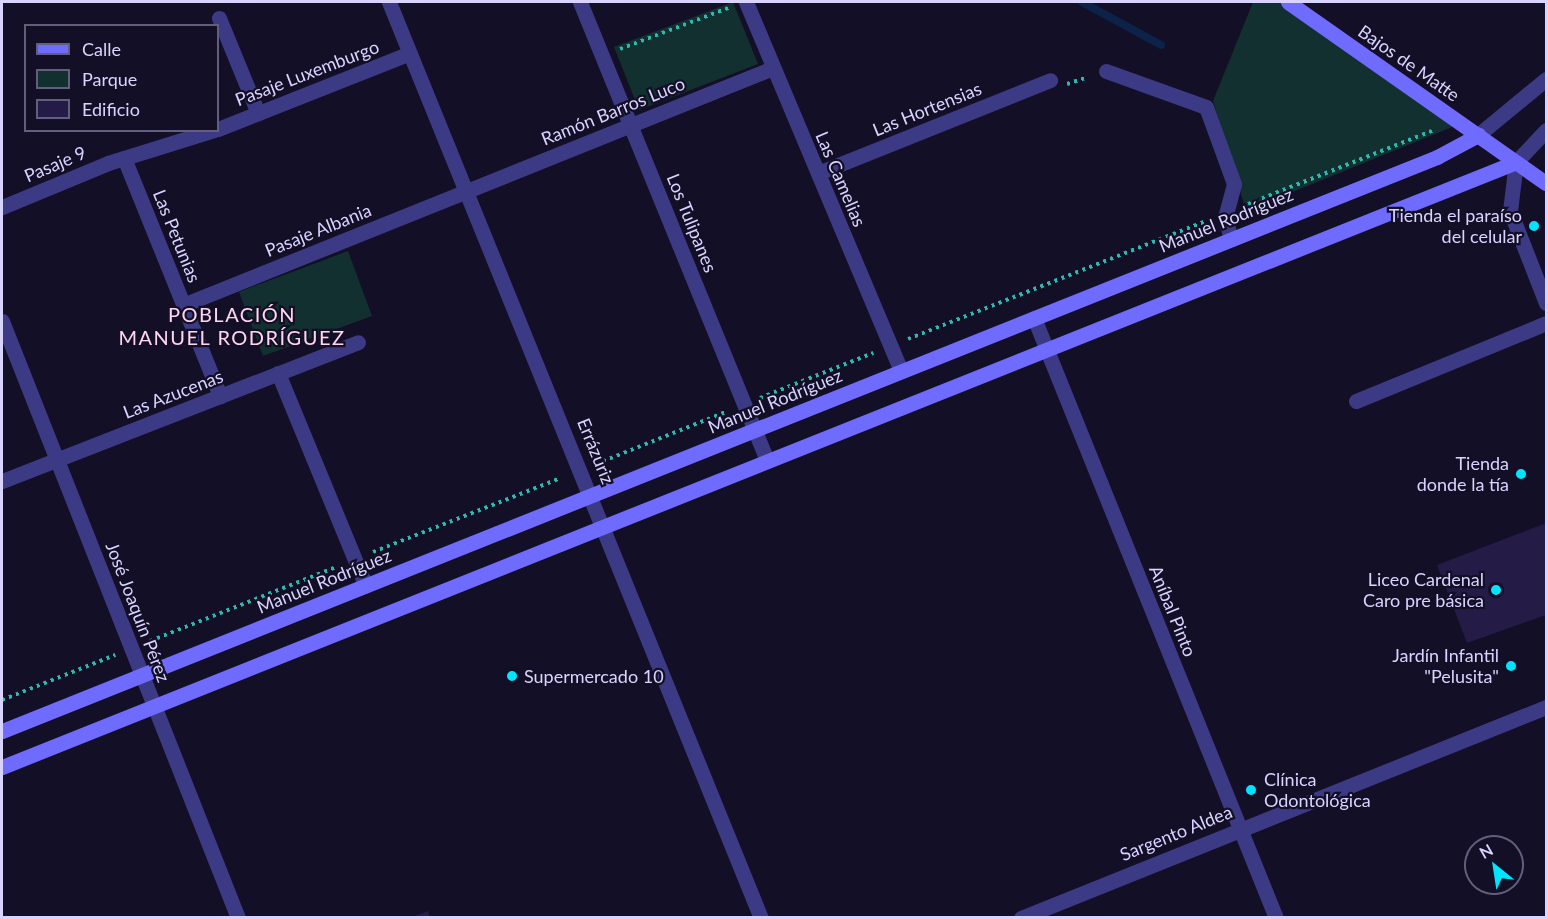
<!DOCTYPE html>
<meta charset="utf-8">
<style>
body{margin:0}
#map{position:relative;width:1548px;height:919px;overflow:hidden;background:#130f26;font-family:Lato,sans-serif}
div>[style]{position:absolute}
[style*='--x']{left:calc(var(--x)*1px);top:calc(var(--y)*1px);width:calc(var(--w)*1px);rotate:calc(var(--a)*1deg)}
.green>*{inset:0;background:#12302f}
.stream>*{height:8px;margin:-4px;padding:0 4px;transform-origin:4px;border-radius:4px;background:#0c2248}
.building>*{inset:0;background:#241b47}
.path>*{height:4px;margin-top:-2px;transform-origin:0;background:repeating-linear-gradient(90deg,#2fb8b0 0 3px,transparent 0 7.5px)}
.minor>*{height:15px;margin:-7.5px;padding:0 7.5px;transform-origin:7.5px;border-radius:7.5px;background:#3d3a85}
.tertiary>*{height:15px;margin:-7.5px;padding:0 7.5px;transform-origin:7.5px;border-radius:7.5px;background:#3d3a85}
.secondary>*{height:15px;margin:-7.5px;padding:0 7.5px;transform-origin:7.5px;border-radius:7.5px;background:#6f6bff}
.dots>*{width:16px;height:16px;translate:-50% -50%;box-sizing:border-box;border:3px solid #130f26;border-radius:50%}
span{translate:-50% -50%;white-space:nowrap;text-align:center;line-height:1.15;-webkit-text-stroke:4.5px #130f26;paint-order:stroke}
.street-label{font-size:18px;color:#d9d4ff}
.poi-label{font-size:18px;color:#d9d4ff}
.right{translate:-100% -50%;text-align:right}
.left{translate:0 -50%;text-align:left}
.neighbourhood-label{font-size:20px;color:#ffd6f0;letter-spacing:1.5px}
.frame{position:absolute;inset:0;border:3px solid #d9d4ff;pointer-events:none}
.legend{position:absolute;left:24px;top:24px;width:195px;height:108px;box-sizing:border-box;background:#130f26;border:2px solid #625e7d;margin:0;padding:8px 10px;list-style:none;font-size:18px;color:#d9d4ff}
.legend li{display:flex;align-items:center;gap:12px;height:30px}
.legend b{width:30px;border:2px solid #625e7d}
.north{position:absolute;left:1464px;top:835px;width:60px;height:60px;box-sizing:border-box;background:#130f26;border:2px solid #625e7d;border-radius:50%;rotate:330deg;font-size:16px;font-weight:700;line-height:24px;text-align:center;color:#d9d4ff}
.north::after{content:'';display:block;margin:auto;width:21px;height:27px;background:#00e5ff;clip-path:polygon(50% 0,100% 100%,50% 72%,0 100%)}
</style>
<div id="map">
<div class="green">
<div style="clip-path:polygon(733px 2px,758px 64px,639px 110px,614px 47px)"></div>
<div style="clip-path:polygon(1253px 2px,1282px 2px,1457px 125px,1246px 211px,1213px 101px)"></div>
<div style="clip-path:polygon(348px 251px,372px 316px,263px 356px,239px 292px)"></div>
</div>
<div class="stream">
<div style="--x:1082;--y:2;--w:90;--a:28.6"></div>
</div>
<div class="building">
<div style="clip-path:polygon(1546px 523px,1546px 615px,1467px 643px,1437px 565px)"></div>
<div style="clip-path:polygon(428px 911px,430px 918px,412px 918px,412px 917px)"></div>
</div>
<div class="path">
<div style="--x:620;--y:49;--w:116;--a:-20.8"></div>
<div style="--x:1067;--y:84;--w:22;--a:-18"></div>
<div style="--x:1248;--y:204;--w:202;--a:-21.7"></div>
<div style="--x:908;--y:339;--w:323;--a:-21.6"></div>
<div style="--x:760;--y:398;--w:122;--a:-21.7"></div>
<div style="--x:596;--y:464;--w:142;--a:-21.9"></div>
<div style="--x:373;--y:552;--w:202;--a:-21.5"></div>
<div style="--x:150;--y:641;--w:202;--a:-21.7"></div>
<div style="--x:2;--y:700;--w:122;--a:-21.7"></div>
</div>
<div class="minor">
<div style="--x:580;--y:2;--w:495;--a:67.8"></div>
<div style="--x:746;--y:2;--w:400;--a:67.2"></div>
<div style="--x:219;--y:18;--w:103;--a:67.7"></div>
<div style="--x:1106;--y:71;--w:106;--a:19.8"></div>
<div style="--x:1206;--y:107;--w:82;--a:70"></div>
<div style="--x:1234;--y:184;--w:35;--a:105"></div>
<div style="--x:1225;--y:218;--w:22;--a:74"></div>
<div style="--x:218;--y:129;--w:206;--a:-21.6"></div>
<div style="--x:124;--y:158;--w:257;--a:68"></div>
<div style="--x:1516;--y:162;--w:49;--a:97"></div>
<div style="--x:1510;--y:211;--w:99;--a:68.6"></div>
<div style="--x:818;--y:173;--w:250;--a:-21.8"></div>
<div style="--x:2;--y:207;--w:115;--a:-22.5"></div>
<div style="--x:108;--y:163;--w:111;--a:-17.3"></div>
<div style="--x:183;--y:305;--w:636;--a:-21.89"></div>
<div style="--x:278;--y:373;--w:230;--a:67.6"></div>
<div style="--x:1356;--y:401;--w:205;--a:-22.3"></div>
<div style="--x:2;--y:481;--w:382;--a:-21.3"></div>
</div>
<div class="tertiary">
<div style="--x:389;--y:2;--w:989;--a:67.9"></div>
<div style="--x:1478;--y:135;--w:88;--a:-39.5"></div>
<div style="--x:1516;--y:162;--w:44;--a:-46.8"></div>
<div style="--x:1034;--y:318;--w:647;--a:68.03"></div>
<div style="--x:2;--y:321;--w:642;--a:68.43"></div>
<div style="--x:1021;--y:918;--w:566;--a:-21.9"></div>
</div>
<div class="secondary">
<div style="--x:1288;--y:2;--w:315;--a:35.1"></div>
<div style="--x:2;--y:731;--w:1546;--a:-21.8"></div>
<div style="--x:1437;--y:157;--w:47;--a:-28.2"></div>
<div style="--x:2;--y:767;--w:1630;--a:-21.78"></div>
</div>
<div class="dots">
<div style="left:1534px;top:226px;background:#00e5ff"></div>
<div style="left:1521px;top:474px;background:#00e5ff"></div>
<div style="left:1496px;top:590px;background:#00e5ff"></div>
<div style="left:1511px;top:666px;background:#00e5ff"></div>
<div style="left:512px;top:676px;background:#00e5ff"></div>
<div style="left:1251px;top:790px;background:#00e5ff"></div>
</div>
<div class="street-label">
<span style="left:1409px;top:63px;rotate:35deg">Bajos de Matte</span>
<span style="left:307px;top:73px;rotate:-21deg">Pasaje Luxemburgo</span>
<span style="left:927px;top:109px;rotate:-22deg">Las Hortensias</span>
<span style="left:613px;top:111px;rotate:-22deg">Ramón Barros Luco</span>
<span style="left:55px;top:164px;rotate:-23deg">Pasaje 9</span>
<span style="left:841px;top:179px;rotate:67deg">Las Camelias</span>
<span style="left:1226px;top:220px;rotate:-22deg">Manuel Rodríguez</span>
<span style="left:692px;top:223px;rotate:68deg">Los Tulipanes</span>
<span style="left:318px;top:230px;rotate:-22deg">Pasaje Albania</span>
<span style="left:177px;top:236px;rotate:68deg">Las Petunias</span>
<span style="left:173px;top:394px;rotate:-21deg">Las Azucenas</span>
<span style="left:775px;top:401px;rotate:-22deg">Manuel Rodríguez</span>
<span style="left:596px;top:451px;rotate:68deg">Errázuriz</span>
<span style="left:324px;top:581px;rotate:-22deg">Manuel Rodríguez</span>
<span style="left:1173px;top:611px;rotate:68deg">Aníbal Pinto</span>
<span style="left:138px;top:612px;rotate:69deg">José Joaquín Pérez</span>
<span style="left:1176px;top:833px;rotate:-22deg">Sargento Aldea</span>
</div>
<div class="poi-label">
<span class="right" style="left:1522px;top:226px">Tienda el paraíso<br>del celular</span>
<span class="right" style="left:1509px;top:474px">Tienda<br>donde la tía</span>
<span class="right" style="left:1484px;top:590px">Liceo Cardenal<br>Caro pre básica</span>
<span class="right" style="left:1499px;top:666px">Jardín Infantil<br>"Pelusita"</span>
<span class="left" style="left:524px;top:676px">Supermercado 10</span>
<span class="left" style="left:1264px;top:790px">Clínica<br>Odontológica</span>
</div>
<div class="neighbourhood-label">
<span style="left:232px;top:326px">POBLACIÓN<br>MANUEL RODRÍGUEZ</span>
</div>
<div class="frame"></div>
<ul class="legend">
<li><b style="height:8px;background:#6f6bff"></b>Calle</li>
<li><b style="height:16px;background:#12302f"></b>Parque</li>
<li><b style="height:16px;background:#241b47"></b>Edificio</li>
</ul>
<div class="north">N</div>
</div>
